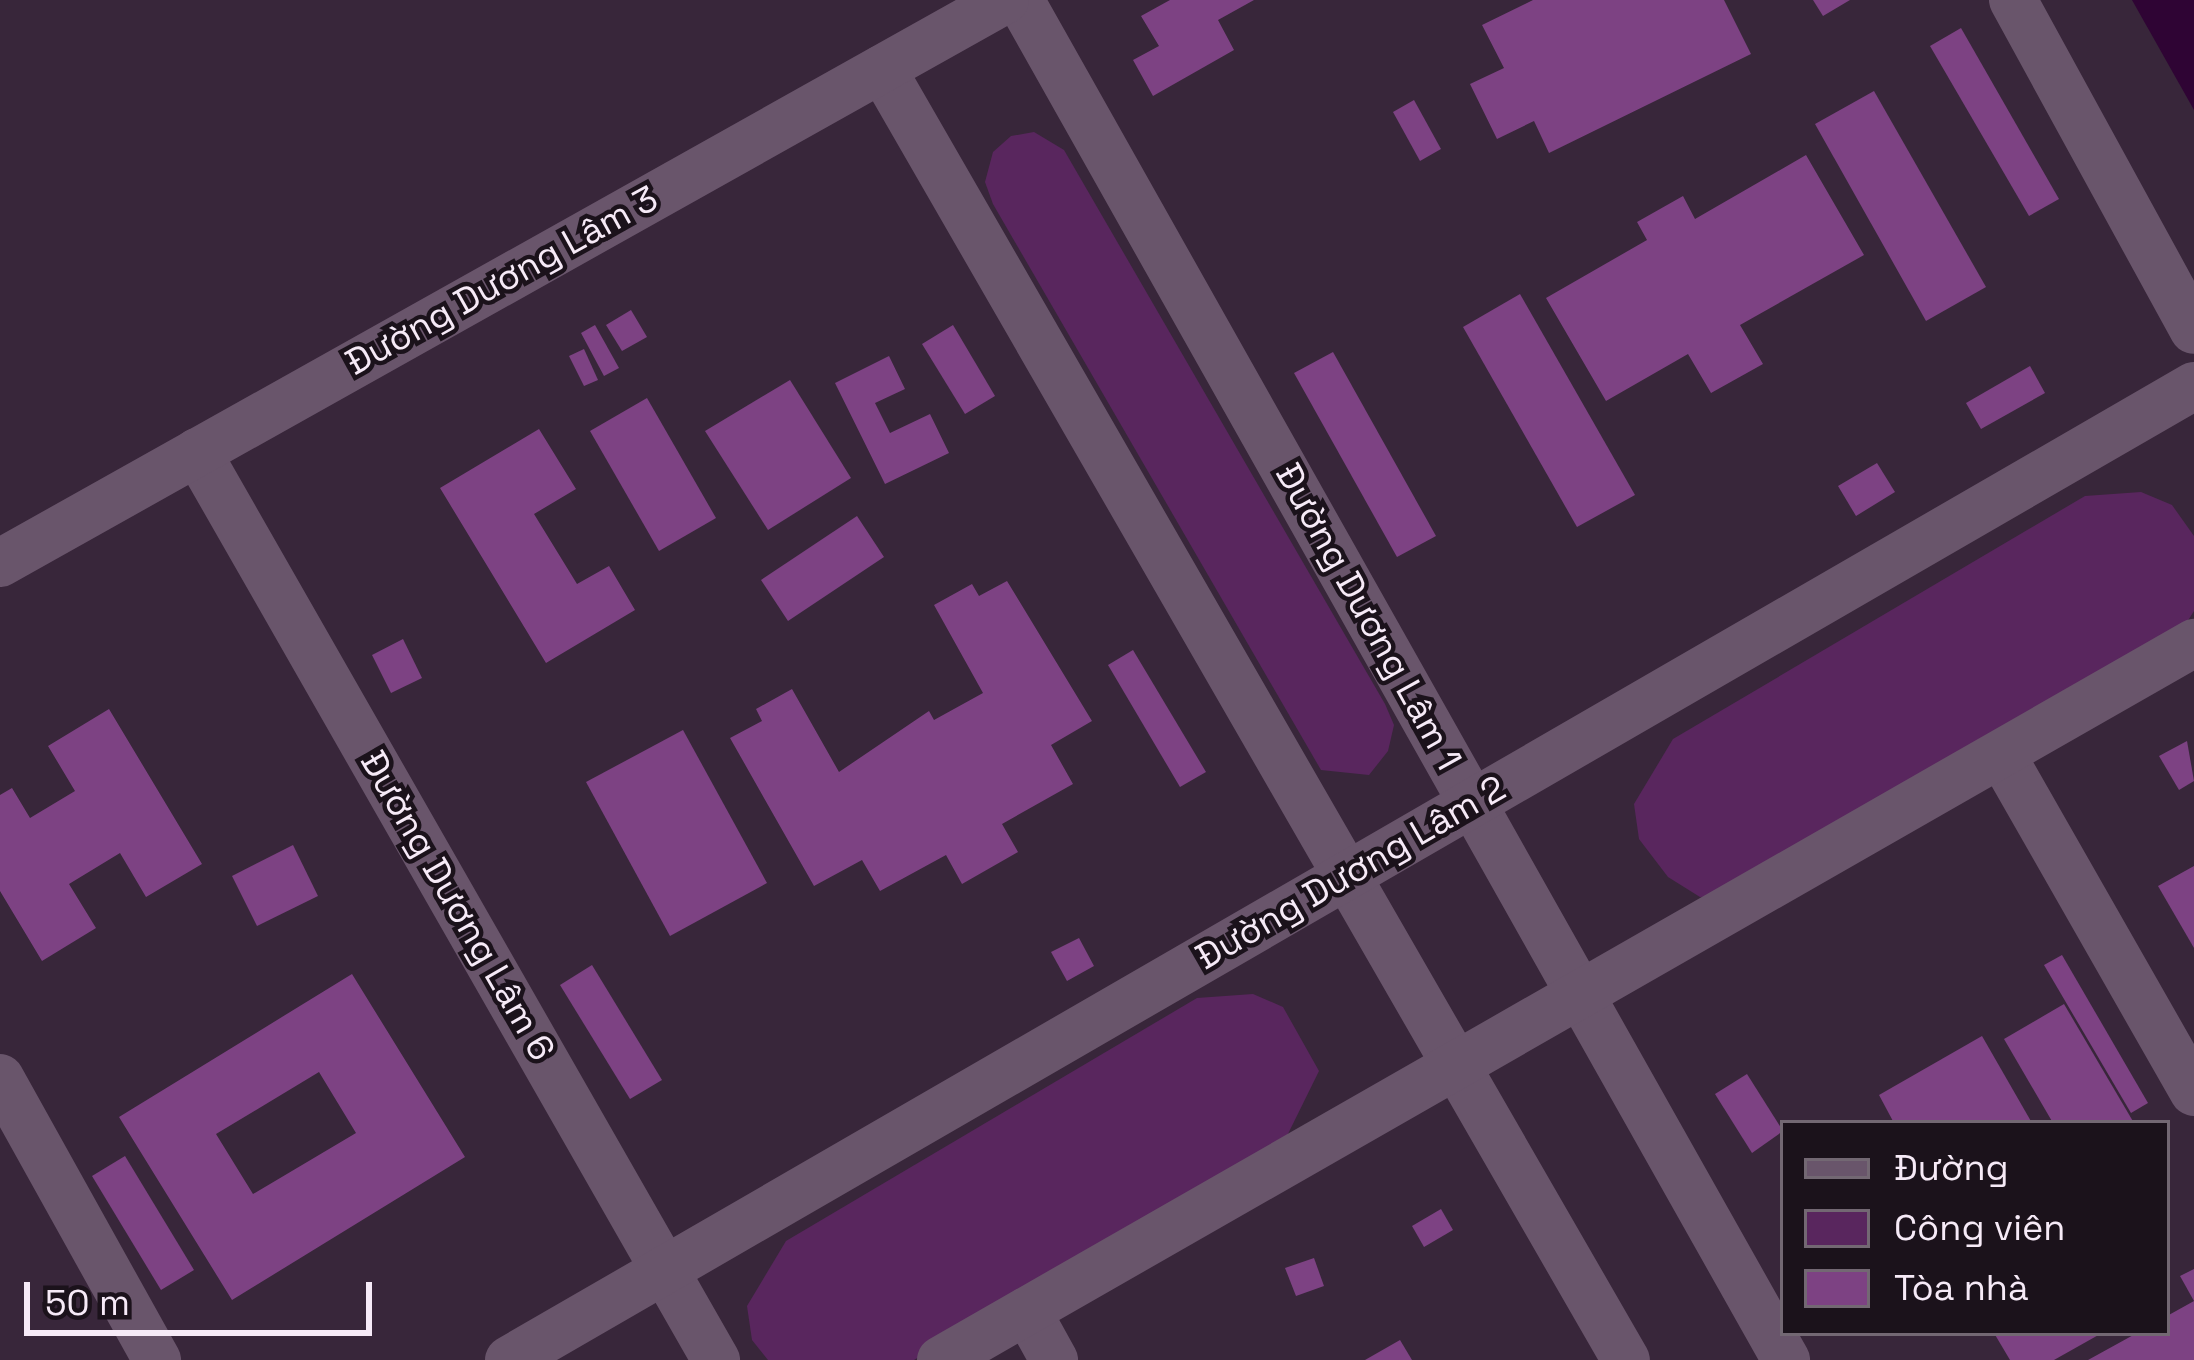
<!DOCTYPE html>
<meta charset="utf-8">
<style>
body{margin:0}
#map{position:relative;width:2194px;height:1360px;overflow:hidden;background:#38263a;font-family:"Space Grotesk",sans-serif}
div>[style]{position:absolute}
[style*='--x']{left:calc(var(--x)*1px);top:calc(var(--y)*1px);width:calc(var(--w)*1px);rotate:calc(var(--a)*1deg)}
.green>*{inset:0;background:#59265e}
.water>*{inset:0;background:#2f0434}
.building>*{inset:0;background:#7d4283}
.minor>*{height:48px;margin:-24px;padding:0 24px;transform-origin:24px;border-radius:24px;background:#69556b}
span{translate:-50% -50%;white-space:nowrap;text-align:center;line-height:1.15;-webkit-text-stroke:9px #1b121b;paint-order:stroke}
.street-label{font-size:36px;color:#f6eaf7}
.legend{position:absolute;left:1780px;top:1120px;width:390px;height:216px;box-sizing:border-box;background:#1b121b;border:3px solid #736873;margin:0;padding:15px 21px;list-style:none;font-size:36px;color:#f6eaf7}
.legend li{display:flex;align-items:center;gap:24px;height:60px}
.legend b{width:60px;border:3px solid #736873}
.scale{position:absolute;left:24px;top:1282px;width:348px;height:54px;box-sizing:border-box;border:6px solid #f6eaf7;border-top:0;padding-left:15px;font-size:36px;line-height:42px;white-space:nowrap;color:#f6eaf7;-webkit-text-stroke:9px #1b121b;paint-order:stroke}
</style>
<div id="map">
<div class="green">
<div style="clip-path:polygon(1034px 132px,1064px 150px,1385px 704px,1394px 725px,1388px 751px,1369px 775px,1321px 770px,993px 204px,985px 182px,993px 152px,1011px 136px)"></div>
<div style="clip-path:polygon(2141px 492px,2172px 505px,2194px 536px,2194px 611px,2173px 644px,1731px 895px,1700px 897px,1668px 877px,1639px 839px,1634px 804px,1673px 739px,2085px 496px)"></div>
<div style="clip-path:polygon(1253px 994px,1283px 1007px,1319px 1071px,1283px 1144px,914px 1360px,768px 1360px,752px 1340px,747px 1306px,786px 1241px,1197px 998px)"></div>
</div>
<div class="water">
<div style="clip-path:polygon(2132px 0,2194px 0,2194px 110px)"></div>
</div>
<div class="building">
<div style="clip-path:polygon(1170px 0,1254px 0,1218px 20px,1234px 50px,1153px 96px,1133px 60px,1159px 46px,1141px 16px)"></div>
<div style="clip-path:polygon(1533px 0,1724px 0,1751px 54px,1549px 153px,1534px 121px,1497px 139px,1470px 84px,1504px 68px,1482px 25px)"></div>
<div style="clip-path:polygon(1813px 0,1850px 0,1823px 16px)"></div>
<div style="clip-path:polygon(1961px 28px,2059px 199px,2029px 216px,1930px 46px)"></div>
<div style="clip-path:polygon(1874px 91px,1986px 287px,1926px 321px,1815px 124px)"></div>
<div style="clip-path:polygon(1414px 100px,1441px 149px,1420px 161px,1393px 112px)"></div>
<div style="clip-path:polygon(1806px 155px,1864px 255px,1740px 325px,1763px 364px,1711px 393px,1688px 354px,1606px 401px,1546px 298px,1647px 240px,1637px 222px,1683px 196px,1695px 219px)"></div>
<div style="clip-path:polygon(1520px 294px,1635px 495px,1577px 527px,1463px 327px)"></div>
<div style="clip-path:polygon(631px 310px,647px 337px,622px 351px,606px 325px)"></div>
<div style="clip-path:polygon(595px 325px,619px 368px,604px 376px,581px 333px)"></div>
<div style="clip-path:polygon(953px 325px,995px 396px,965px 414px,922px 344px)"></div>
<div style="clip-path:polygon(584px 349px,598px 380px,584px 386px,569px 356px)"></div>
<div style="clip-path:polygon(1333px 352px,1436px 536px,1397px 557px,1294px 373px)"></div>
<div style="clip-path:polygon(889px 356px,905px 389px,875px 403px,890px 433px,930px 414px,949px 453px,885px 484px,835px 383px)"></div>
<div style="clip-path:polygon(2030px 366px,2045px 393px,1981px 429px,1966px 403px)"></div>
<div style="clip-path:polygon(790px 380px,851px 478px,768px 530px,705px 431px)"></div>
<div style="clip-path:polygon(647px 398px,716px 518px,659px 551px,590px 431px)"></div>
<div style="clip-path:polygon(539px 429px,576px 489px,534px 514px,577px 584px,609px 566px,635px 610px,546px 663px,440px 488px)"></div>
<div style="clip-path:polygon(1877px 463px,1895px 492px,1856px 516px,1838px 486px)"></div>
<div style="clip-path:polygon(857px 516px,884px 557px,788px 621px,761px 580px)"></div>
<div style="clip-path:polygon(1007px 581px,1092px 721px,1051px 745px,1073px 784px,1002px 824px,1018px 852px,962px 884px,946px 855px,880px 891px,862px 860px,814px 886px,730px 738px,762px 721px,756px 709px,792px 689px,839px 772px,929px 711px,934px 720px,983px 693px,934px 605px,972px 584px,979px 596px)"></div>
<div style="clip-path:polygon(403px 639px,422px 678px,391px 693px,372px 655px)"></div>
<div style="clip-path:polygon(1133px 650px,1206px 772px,1180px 787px,1108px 665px)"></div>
<div style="clip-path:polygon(109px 709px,202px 864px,146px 897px,120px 853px,69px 884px,96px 928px,42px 961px,0 891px,0 795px,12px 788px,30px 818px,75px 791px,48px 746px)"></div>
<div style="clip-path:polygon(683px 730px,767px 883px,670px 936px,586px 782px)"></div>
<div style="clip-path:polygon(2187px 741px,2194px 781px,2179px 790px,2159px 756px)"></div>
<div style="clip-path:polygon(293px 845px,318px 896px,257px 926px,232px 876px)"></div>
<div style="clip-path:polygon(2194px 866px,2194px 948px,2158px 886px)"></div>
<div style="clip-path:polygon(1079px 938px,1094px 966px,1067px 981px,1051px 952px)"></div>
<div style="clip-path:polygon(2062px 955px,2148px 1103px,2131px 1113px,2044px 965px)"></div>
<div style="clip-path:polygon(592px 965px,662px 1080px,630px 1099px,560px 985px)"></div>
<div style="clip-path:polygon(evenodd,352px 974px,465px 1157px,232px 1300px,119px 1117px,352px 974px,319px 1072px,356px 1133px,253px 1194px,216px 1134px,319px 1072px)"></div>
<div style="clip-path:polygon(2064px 1004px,2134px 1123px,2053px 1123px,2004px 1039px)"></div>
<div style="clip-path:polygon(1982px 1036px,2032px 1123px,1894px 1123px,1879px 1095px)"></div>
<div style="clip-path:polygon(1747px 1074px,1783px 1131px,1752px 1153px,1715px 1094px)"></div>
<div style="clip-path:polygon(125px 1156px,194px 1270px,161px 1290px,92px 1176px)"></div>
<div style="clip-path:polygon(1441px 1209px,1453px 1230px,1424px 1247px,1412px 1226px)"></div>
<div style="clip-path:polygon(1314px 1258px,1324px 1286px,1296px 1296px,1285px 1268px)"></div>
<div style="clip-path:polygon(2194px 1269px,2194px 1301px,2180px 1276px)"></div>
<div style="clip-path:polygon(2194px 1301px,2194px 1360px,2088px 1360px,2137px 1333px,2167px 1333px,2167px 1316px)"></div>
<div style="clip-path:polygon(1994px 1333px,2102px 1333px,2054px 1360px,2010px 1360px)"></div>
<div style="clip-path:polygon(1400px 1340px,1412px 1360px,1365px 1360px)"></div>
</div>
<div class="minor">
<div style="--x:1020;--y:0;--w:1561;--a:60.61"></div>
<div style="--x:2013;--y:0;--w:376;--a:61.3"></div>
<div style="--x:882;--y:69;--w:1490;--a:60.05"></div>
<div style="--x:197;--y:452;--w:1046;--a:60.25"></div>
<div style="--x:0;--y:563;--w:1152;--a:-29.26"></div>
<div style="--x:2001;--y:754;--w:389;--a:60.3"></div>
<div style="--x:0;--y:1078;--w:323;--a:60.9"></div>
<div style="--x:1027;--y:1311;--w:56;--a:61.1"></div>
<div style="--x:509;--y:1360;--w:1946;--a:-30.03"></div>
<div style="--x:941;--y:1360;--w:1444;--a:-29.78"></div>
</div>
<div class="street-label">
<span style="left:502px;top:281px;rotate:-29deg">Đường Dương Lâm 3</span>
<span style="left:1368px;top:617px;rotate:61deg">Đường Dương Lâm 1</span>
<span style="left:1351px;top:873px;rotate:-30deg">Đường Dương Lâm 2</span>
<span style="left:457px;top:906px;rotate:60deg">Đường Dương Lâm 6</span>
</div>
<ul class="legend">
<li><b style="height:15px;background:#69556b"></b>Đường</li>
<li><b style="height:33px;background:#59265e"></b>Công viên</li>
<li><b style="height:33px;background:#7d4283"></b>Tòa nhà</li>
</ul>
<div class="scale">50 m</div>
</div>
